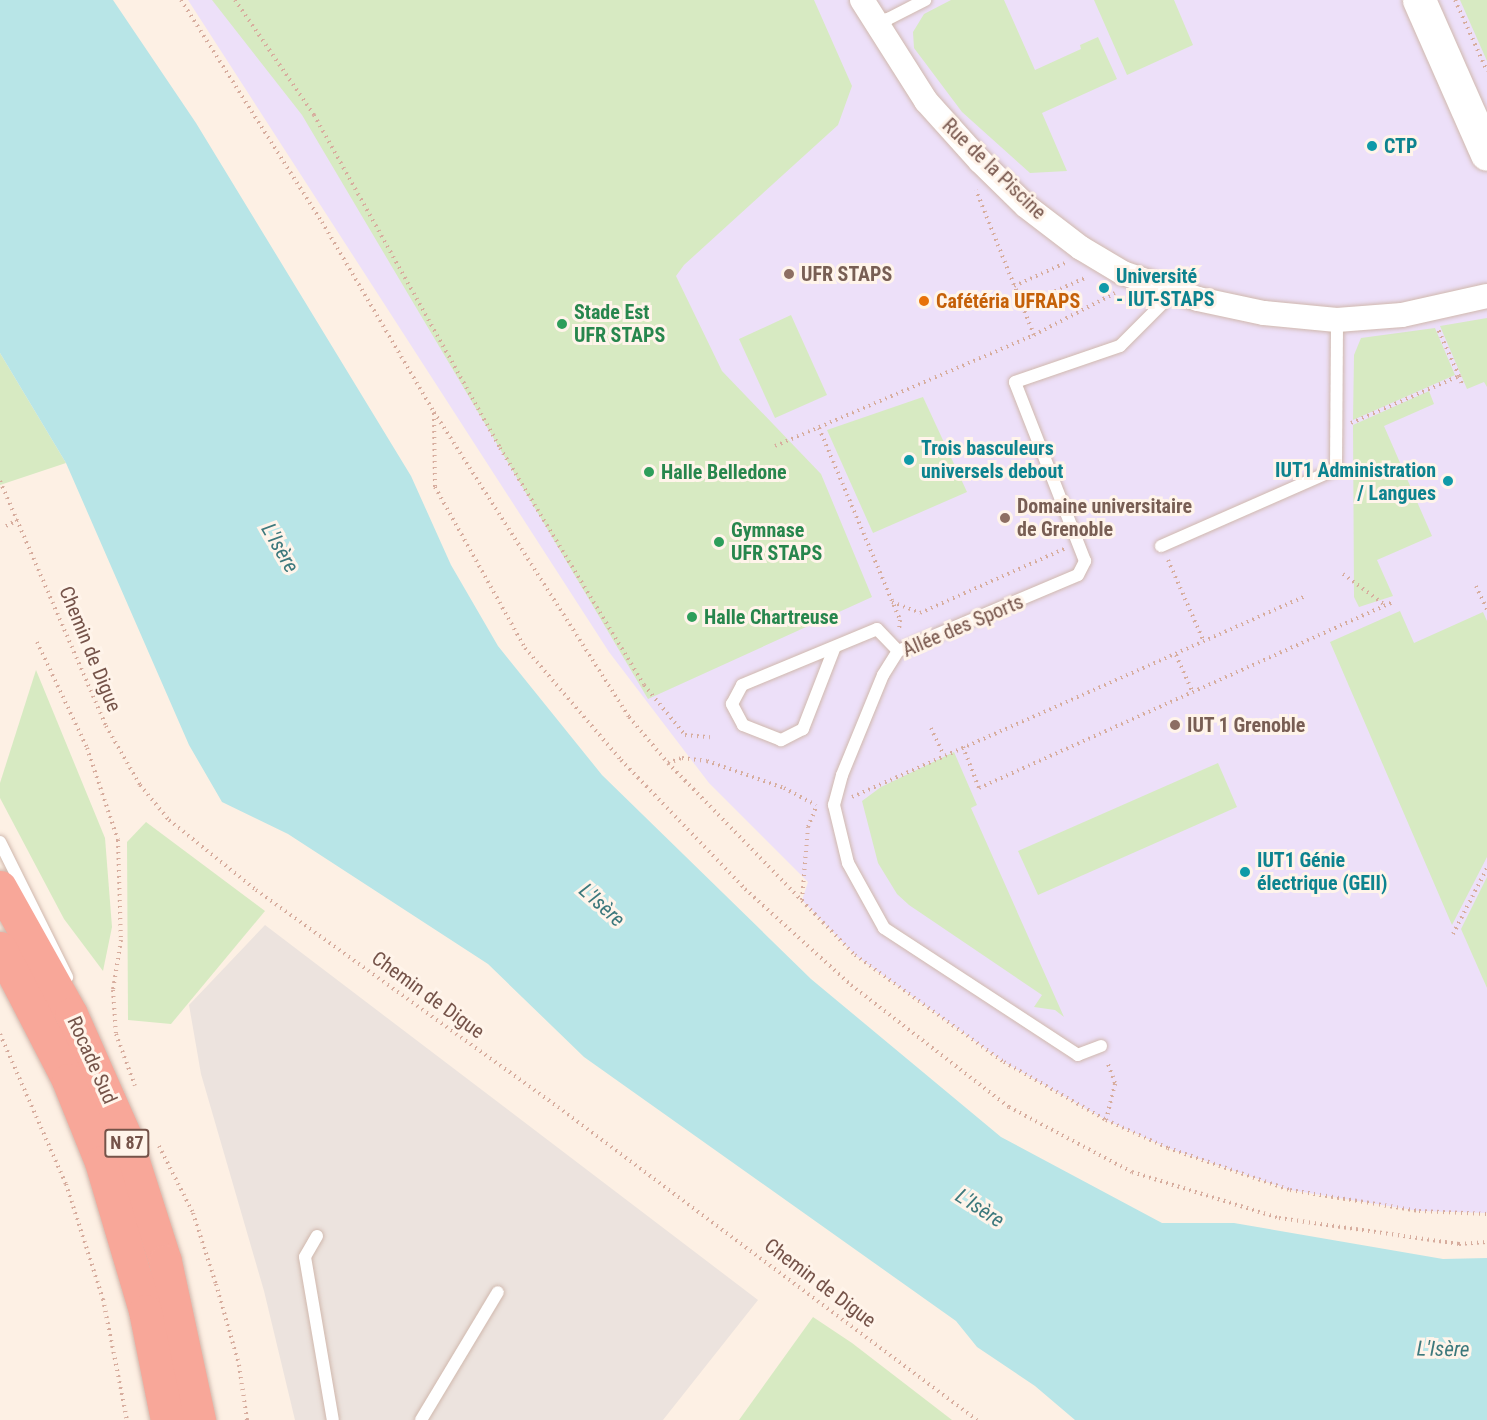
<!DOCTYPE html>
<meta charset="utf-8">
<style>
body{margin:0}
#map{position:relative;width:1487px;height:1420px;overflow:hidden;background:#fdf0e4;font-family:"Roboto Condensed",sans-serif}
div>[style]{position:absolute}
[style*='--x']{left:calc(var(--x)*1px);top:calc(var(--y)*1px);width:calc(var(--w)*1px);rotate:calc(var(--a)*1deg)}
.industrial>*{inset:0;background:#ece3de}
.education>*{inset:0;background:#ede0f9}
.green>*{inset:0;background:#d7eac2}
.water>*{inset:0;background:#b8e5e7}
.path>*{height:4px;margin-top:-2px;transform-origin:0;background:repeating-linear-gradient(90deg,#d7ad9e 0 1.5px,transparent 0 6px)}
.roads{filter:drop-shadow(0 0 2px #d0b8ad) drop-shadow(0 0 2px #d0b8ad)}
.lane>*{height:12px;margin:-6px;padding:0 6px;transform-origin:6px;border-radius:6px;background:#fff}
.street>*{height:24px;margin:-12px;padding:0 12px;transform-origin:12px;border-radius:12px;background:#fff}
.secondary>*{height:33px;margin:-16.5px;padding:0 16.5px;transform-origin:16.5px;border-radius:16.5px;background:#fff}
.highway>*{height:33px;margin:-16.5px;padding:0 16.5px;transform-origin:16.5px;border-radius:16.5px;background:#f8a799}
.dots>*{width:16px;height:16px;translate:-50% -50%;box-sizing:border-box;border:3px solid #fff4ea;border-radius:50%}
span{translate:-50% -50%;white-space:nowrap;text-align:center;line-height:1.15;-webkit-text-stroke:6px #fff4ea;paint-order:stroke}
.shield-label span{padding:2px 4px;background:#fff4ea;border:2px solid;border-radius:4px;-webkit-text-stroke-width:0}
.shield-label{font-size:18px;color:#755349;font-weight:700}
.culture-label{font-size:20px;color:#0d838f;font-weight:700}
.left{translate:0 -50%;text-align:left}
.right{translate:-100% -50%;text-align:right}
.street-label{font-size:20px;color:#755349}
.education-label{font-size:20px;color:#785e54;font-weight:700}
.food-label{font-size:20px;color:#c56008;font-weight:700}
.leisure-label{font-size:20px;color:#27864d;font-weight:700}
.water-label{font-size:21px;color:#3c787c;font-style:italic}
</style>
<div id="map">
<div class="industrial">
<div style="clip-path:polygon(265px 925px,758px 1300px,663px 1420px,295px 1420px,264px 1291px,201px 1074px,189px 1005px)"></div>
</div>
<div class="education">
<div style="clip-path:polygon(188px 0,1487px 0,1487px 1213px,1419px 1211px,1290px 1190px,1168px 1148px,1106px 1120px,1004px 1062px,855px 955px,802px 900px,808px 882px,709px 783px,609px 652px)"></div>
</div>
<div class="green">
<div style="clip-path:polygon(212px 0,814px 0,852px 86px,838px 125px,684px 265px,676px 276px,722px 371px,821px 474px,872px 597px,648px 699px,302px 115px)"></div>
<div style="clip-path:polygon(951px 0,1004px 0,1035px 70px,1081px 49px,1080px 45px,1098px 37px,1117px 79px,1042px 113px,1067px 171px,1030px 173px,962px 112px,914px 48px,913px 32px,924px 14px)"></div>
<div style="clip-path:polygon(1094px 0,1174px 0,1193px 45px,1127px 75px)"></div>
<div style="clip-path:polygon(1460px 0,1487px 0,1487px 61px)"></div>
<div style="clip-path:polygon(791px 315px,827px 395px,775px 418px,739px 339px)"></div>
<div style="clip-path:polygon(1487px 318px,1487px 387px,1484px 382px,1467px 389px,1440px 326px)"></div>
<div style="clip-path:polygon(1435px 328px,1455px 375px,1353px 420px,1354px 355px,1361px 338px)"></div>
<div style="clip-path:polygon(0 353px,66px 463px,0 485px)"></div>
<div style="clip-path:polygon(1429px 391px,1434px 404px,1384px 426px,1432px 536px,1377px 560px,1393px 596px,1359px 607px,1354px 597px,1353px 425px)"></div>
<div style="clip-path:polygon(923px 397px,967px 492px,873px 533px,827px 430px)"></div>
<div style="clip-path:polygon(1400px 611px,1414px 643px,1483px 612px,1487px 621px,1487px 857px,1452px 925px,1330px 642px)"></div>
<div style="clip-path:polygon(36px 670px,105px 838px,112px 927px,103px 971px,64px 919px,0 798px,0 783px)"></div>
<div style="clip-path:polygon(954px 752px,977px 805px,971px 808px,1064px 1017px,1055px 1010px,1034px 1007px,1042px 995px,909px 905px,897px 894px,878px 863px,862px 801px,881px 787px)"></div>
<div style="clip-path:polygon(1218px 763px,1237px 807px,1038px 895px,1018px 851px)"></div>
<div style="clip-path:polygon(146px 822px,265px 911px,171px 1024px,128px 1020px,127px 842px)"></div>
<div style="clip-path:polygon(1487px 877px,1487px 988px,1461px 929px)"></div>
<div style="clip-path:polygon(813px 1317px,852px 1343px,952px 1420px,739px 1420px)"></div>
</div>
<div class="water">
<div style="clip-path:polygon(0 0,113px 0,196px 123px,411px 476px,451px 565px,498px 646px,602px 775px,811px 979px,1001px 1137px,1162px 1223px,1234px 1223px,1443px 1259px,1487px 1258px,1487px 1420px,1075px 1420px,1035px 1386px,977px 1347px,956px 1321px,584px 1057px,488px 964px,288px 834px,222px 802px,189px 745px,66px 463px,0 353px)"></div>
</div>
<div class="path">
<div style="--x:181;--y:0;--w:263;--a:57.6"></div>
<div style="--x:322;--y:222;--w:221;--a:59.5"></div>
<div style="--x:434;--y:412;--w:362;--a:57.4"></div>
<div style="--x:629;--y:717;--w:60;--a:49.7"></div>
<div style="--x:668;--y:763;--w:268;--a:45.8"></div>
<div style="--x:855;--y:955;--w:183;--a:35.7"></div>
<div style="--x:1004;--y:1062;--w:117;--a:29.6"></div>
<div style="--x:1106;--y:1120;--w:68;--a:24.3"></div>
<div style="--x:1168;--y:1148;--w:129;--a:19"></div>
<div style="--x:1290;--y:1190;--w:131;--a:9.2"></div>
<div style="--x:1419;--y:1211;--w:68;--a:2.5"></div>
<div style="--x:235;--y:0;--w:140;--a:55.5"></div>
<div style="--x:314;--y:115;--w:381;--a:60.8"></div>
<div style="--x:500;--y:448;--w:277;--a:58.7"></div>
<div style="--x:644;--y:685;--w:65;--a:50.6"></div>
<div style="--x:685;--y:735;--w:25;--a:5"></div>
<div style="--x:1455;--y:0;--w:78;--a:65.7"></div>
<div style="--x:1014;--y:286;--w:56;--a:-24.3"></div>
<div style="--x:1022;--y:306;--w:71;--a:-24"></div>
<div style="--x:1034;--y:335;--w:91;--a:-27.4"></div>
<div style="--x:1459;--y:376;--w:9;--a:69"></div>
<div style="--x:434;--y:413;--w:74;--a:89.2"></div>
<div style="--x:435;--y:487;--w:184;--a:60.8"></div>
<div style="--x:525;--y:648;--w:148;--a:49.4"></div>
<div style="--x:621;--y:760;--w:179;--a:46.1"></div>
<div style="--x:745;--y:889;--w:143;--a:42.2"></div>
<div style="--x:851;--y:985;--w:200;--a:37.7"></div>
<div style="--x:1009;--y:1107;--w:139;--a:27.9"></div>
<div style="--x:1132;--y:1172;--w:154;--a:17.4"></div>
<div style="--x:1279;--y:1218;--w:182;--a:8.2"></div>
<div style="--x:1459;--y:1244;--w:28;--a:-4"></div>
<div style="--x:1351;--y:423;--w:118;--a:-23.5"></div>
<div style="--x:1459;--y:376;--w:51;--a:-114.1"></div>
<div style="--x:819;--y:428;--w:208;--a:67.1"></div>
<div style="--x:900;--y:620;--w:10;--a:96"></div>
<div style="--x:775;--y:446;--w:282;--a:-23.2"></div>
<div style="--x:1034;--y:335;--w:156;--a:-111.8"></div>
<div style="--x:0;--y:481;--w:267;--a:66.6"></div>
<div style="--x:106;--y:726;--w:68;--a:60"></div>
<div style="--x:140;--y:785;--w:45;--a:50.4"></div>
<div style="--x:169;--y:820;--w:112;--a:38.8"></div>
<div style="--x:256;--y:890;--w:372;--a:35.7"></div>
<div style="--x:558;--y:1107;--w:523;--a:36.76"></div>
<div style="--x:6;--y:526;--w:13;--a:-27"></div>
<div style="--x:1168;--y:560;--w:90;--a:66.3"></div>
<div style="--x:1343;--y:574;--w:52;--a:36.4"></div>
<div style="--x:1476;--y:586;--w:26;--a:65"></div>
<div style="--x:892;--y:602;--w:30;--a:21"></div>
<div style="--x:920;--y:613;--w:158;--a:-24"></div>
<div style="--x:37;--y:642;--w:117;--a:64.7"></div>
<div style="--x:87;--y:748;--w:97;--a:71.4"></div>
<div style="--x:118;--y:840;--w:100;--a:88.3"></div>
<div style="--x:121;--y:940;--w:51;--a:99.1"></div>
<div style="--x:113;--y:990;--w:44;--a:86.1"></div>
<div style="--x:116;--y:1034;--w:55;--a:69.9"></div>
<div style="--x:1176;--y:655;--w:42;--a:65.9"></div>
<div style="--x:931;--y:728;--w:29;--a:65"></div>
<div style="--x:963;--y:747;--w:44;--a:68.7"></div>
<div style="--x:979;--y:788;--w:454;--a:-24.2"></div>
<div style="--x:668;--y:763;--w:15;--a:-20"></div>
<div style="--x:682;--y:758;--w:25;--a:7"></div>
<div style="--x:707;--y:761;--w:82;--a:19.3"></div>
<div style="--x:784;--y:788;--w:36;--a:28"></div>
<div style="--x:852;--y:797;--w:494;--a:-23.9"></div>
<div style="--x:802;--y:900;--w:73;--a:-85.3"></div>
<div style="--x:808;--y:827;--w:24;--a:-68"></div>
<div style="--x:1453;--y:934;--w:74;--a:-62.7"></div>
<div style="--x:0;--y:1034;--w:164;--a:66.3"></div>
<div style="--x:66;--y:1184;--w:121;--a:72.2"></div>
<div style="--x:103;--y:1299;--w:123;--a:78.8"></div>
<div style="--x:1106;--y:1120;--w:38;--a:-76"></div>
<div style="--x:1115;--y:1083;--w:23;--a:-110"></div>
<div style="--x:159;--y:1146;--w:75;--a:63.1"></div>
<div style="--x:193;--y:1213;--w:75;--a:72.1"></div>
<div style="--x:216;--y:1284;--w:84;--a:74.1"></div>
<div style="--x:239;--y:1365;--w:56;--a:81.7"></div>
</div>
<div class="roads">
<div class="lane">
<div style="--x:878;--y:30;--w:15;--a:-48"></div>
<div style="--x:888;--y:19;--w:42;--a:-27.2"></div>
<div style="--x:1161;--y:546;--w:191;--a:-23.7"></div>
<div style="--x:1336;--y:469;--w:149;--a:-89.6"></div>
<div style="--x:834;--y:649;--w:86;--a:111.2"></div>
<div style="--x:803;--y:729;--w:25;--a:153"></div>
<div style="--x:781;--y:740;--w:41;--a:-158.5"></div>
<div style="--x:743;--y:725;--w:24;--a:-118"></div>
<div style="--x:732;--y:704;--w:21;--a:-62"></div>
<div style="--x:742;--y:685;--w:146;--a:-22.5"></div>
<div style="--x:877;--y:629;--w:30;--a:46"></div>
<div style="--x:0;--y:842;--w:151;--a:63.6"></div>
<div style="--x:1101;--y:1046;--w:25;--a:159"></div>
<div style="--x:1078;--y:1055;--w:232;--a:-146.8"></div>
<div style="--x:884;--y:928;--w:74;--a:-119"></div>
<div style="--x:848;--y:863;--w:60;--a:-103.6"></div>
<div style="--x:834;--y:805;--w:31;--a:-75"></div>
<div style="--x:842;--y:775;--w:108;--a:-67.7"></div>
<div style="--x:883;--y:675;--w:28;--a:-58"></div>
<div style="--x:898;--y:651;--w:195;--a:-22.9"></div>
<div style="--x:1078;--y:575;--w:16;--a:-63"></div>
<div style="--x:1085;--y:561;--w:192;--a:-111.4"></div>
<div style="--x:1015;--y:382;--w:111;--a:-18.9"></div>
<div style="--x:1120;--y:346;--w:61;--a:-45"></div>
<div style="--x:1163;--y:303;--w:13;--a:-67"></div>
<div style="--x:317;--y:1236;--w:24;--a:120"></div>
<div style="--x:305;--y:1257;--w:165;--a:80.3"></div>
<div style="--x:421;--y:1420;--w:149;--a:-59"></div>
</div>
<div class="street">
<div style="--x:862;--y:0;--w:120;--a:57.6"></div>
<div style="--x:926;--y:101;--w:81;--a:48"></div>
<div style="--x:980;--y:161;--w:64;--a:44.4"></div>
<div style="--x:1026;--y:206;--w:69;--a:37.4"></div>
<div style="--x:1081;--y:248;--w:49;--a:30.8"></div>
<div style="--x:1123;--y:273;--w:79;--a:19.1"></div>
<div style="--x:1198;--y:299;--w:67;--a:12"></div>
<div style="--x:1264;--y:313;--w:73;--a:5.5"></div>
<div style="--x:1337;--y:320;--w:65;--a:-4.4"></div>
<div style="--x:1402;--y:315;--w:87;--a:-12.6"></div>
</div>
<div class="secondary">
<div style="--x:1419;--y:0;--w:168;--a:66.2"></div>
</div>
<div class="highway">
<div style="--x:0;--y:887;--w:145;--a:60.8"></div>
<div style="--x:71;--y:1014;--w:133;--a:66.1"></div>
<div style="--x:125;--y:1136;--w:131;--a:72.3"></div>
<div style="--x:165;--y:1261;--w:163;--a:77.9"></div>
<div style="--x:0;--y:948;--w:148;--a:62.7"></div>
<div style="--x:68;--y:1080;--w:88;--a:68.1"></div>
<div style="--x:101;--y:1162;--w:155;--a:73.5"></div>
<div style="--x:145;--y:1311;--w:111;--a:78.6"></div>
</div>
</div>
<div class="dots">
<div style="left:1372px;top:146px;background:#0f9aa8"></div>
<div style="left:789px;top:274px;background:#8d6e63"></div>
<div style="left:1104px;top:288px;background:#0f9aa8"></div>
<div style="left:924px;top:301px;background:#e8710a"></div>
<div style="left:562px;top:324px;background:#2e9e5b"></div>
<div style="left:909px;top:460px;background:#0f9aa8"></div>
<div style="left:649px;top:472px;background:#2e9e5b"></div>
<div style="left:1448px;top:481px;background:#0f9aa8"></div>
<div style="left:1005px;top:518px;background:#8d6e63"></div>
<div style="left:719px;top:542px;background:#2e9e5b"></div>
<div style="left:692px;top:617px;background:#2e9e5b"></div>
<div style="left:1175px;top:725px;background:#8d6e63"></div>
<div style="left:1245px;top:872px;background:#0f9aa8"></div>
</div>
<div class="shield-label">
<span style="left:127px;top:1143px">N 87</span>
</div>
<div class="culture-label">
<span class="left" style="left:1384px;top:146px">CTP</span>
<span class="left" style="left:1116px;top:288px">Université<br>- IUT-STAPS</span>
<span class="left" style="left:921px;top:460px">Trois basculeurs<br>universels debout</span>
<span class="right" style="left:1436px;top:482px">IUT1 Administration<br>/ Langues</span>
<span class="left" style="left:1257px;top:872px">IUT1 Génie<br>électrique (GEII)</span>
</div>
<div class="street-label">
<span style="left:994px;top:169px;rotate:44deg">Rue de la Piscine</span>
<span style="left:963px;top:626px;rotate:-23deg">Allée des Sports</span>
<span style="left:90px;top:649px;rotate:68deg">Chemin de Digue</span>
<span style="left:428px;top:995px;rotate:36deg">Chemin de Digue</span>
<span style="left:92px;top:1060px;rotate:66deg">Rocade Sud</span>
<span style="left:820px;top:1283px;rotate:37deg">Chemin de Digue</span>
</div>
<div class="education-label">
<span class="left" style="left:801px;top:274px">UFR STAPS</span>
<span class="left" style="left:1017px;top:518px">Domaine universitaire<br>de Grenoble</span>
<span class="left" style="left:1187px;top:725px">IUT 1 Grenoble</span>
</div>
<div class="food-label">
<span class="left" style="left:936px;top:301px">Cafétéria UFRAPS</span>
</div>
<div class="leisure-label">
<span class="left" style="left:574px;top:324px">Stade Est<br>UFR STAPS</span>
<span class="left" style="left:661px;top:472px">Halle Belledone</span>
<span class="left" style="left:731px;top:542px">Gymnase<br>UFR STAPS</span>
<span class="left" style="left:704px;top:617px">Halle Chartreuse</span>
</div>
<div class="water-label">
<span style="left:280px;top:548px;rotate:60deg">L'Isère</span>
<span style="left:602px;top:905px;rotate:42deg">L'Isère</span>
<span style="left:980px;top:1208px;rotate:33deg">L'Isère</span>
<span style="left:1443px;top:1349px;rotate:1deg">L'Isère</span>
</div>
</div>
